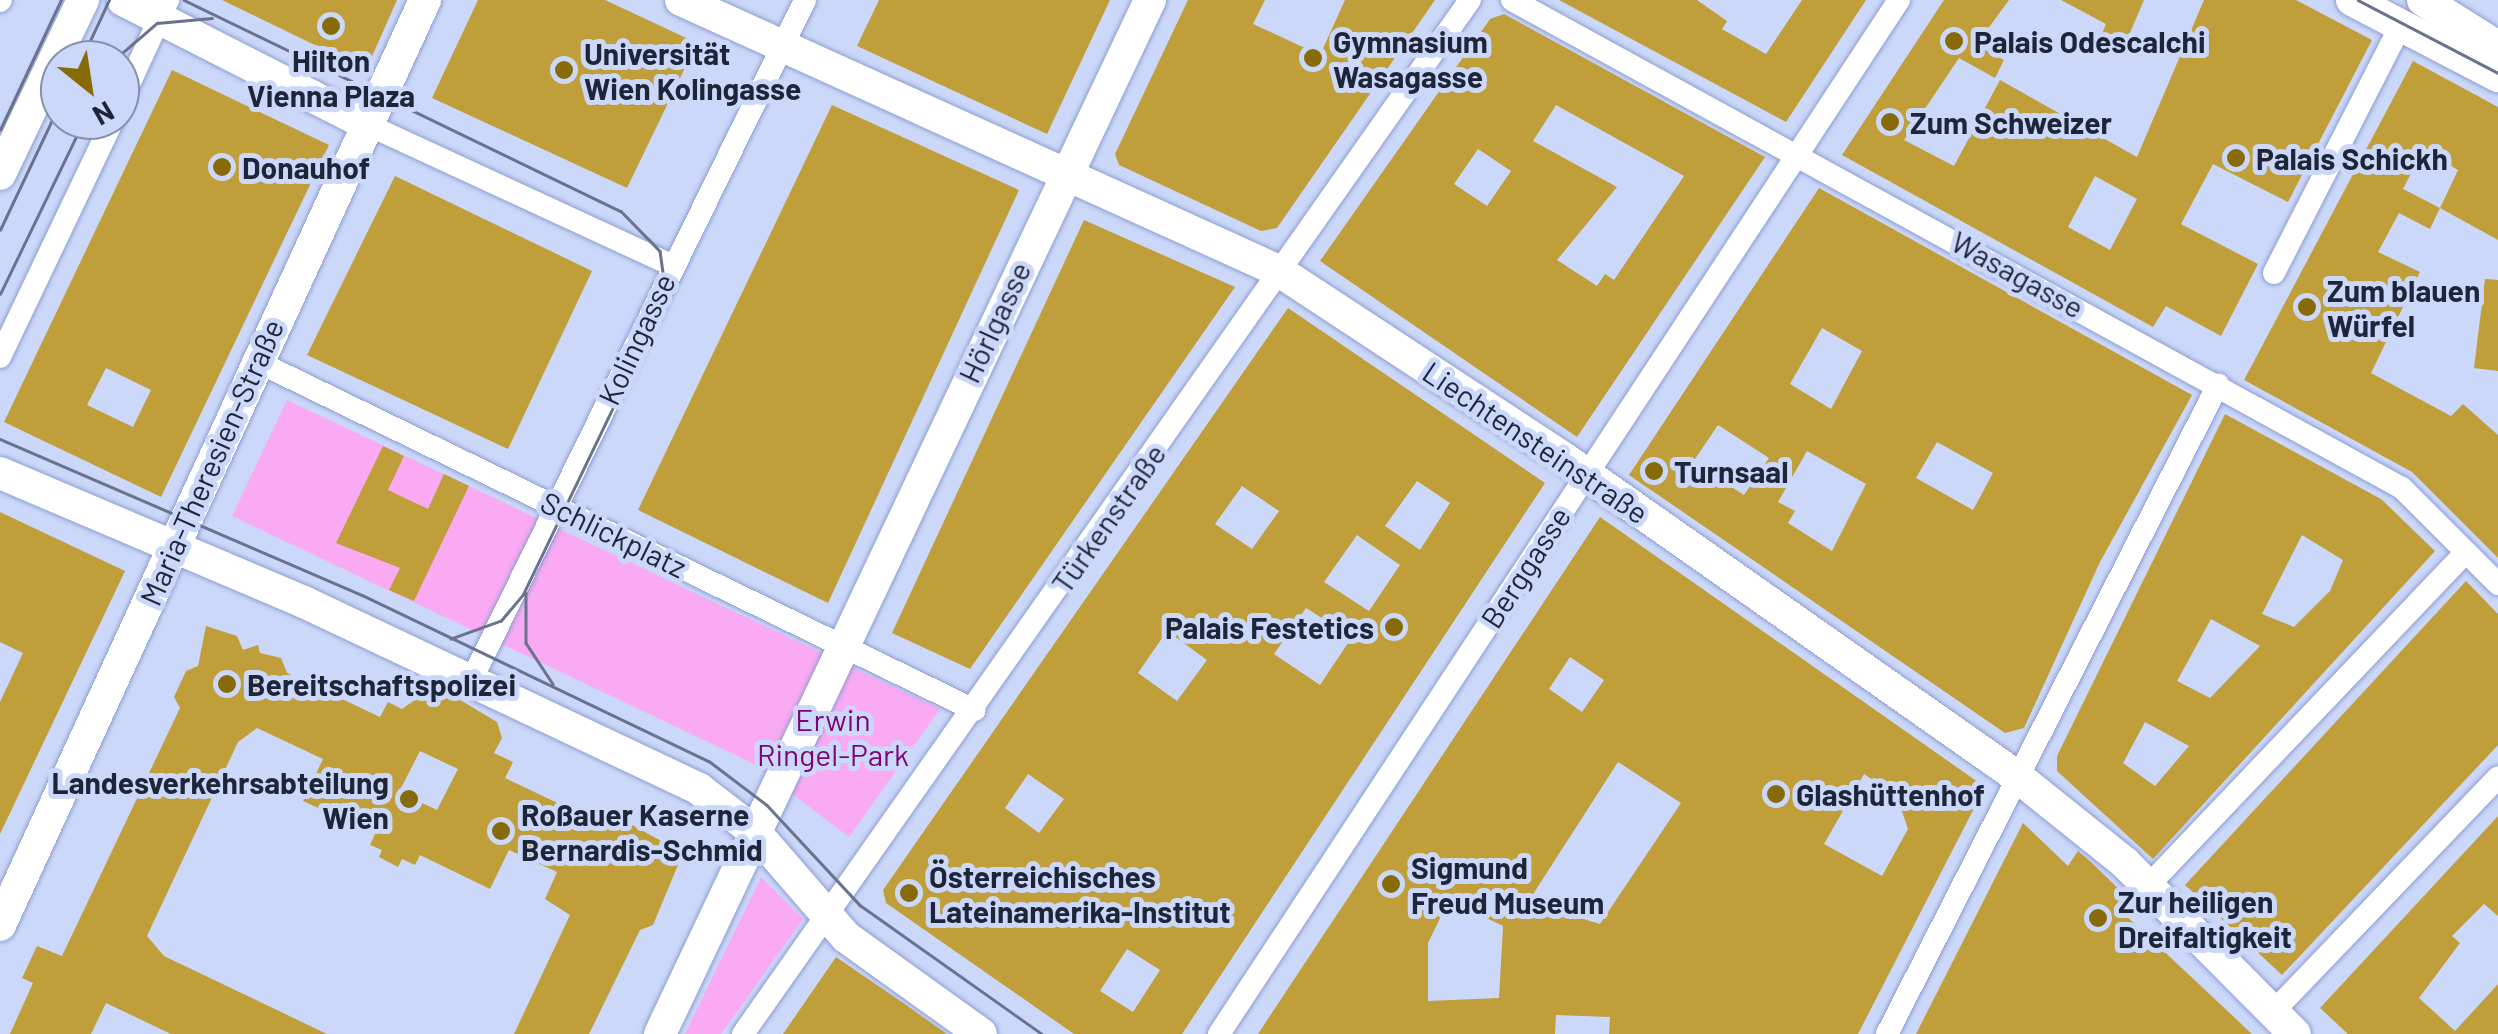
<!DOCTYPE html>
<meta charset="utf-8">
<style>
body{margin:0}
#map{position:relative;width:2498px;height:1034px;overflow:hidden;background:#ccd8f9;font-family:Barlow,sans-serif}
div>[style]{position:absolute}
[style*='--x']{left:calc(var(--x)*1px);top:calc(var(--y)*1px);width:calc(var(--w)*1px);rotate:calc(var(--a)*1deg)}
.green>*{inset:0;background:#faaaf3}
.building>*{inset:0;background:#c09e39}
.roads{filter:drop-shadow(0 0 2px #8b9dd2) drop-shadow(0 0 2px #8b9dd2)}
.street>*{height:22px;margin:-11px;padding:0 11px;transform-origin:11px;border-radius:11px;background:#fff}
.secondary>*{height:32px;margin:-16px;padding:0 16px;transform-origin:16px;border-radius:16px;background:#fff}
.tram>*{height:2.5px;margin:-1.25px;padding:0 1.25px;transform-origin:1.25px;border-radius:1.25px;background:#6a738d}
.dots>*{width:28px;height:28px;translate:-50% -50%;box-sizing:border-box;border:5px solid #ccd8f9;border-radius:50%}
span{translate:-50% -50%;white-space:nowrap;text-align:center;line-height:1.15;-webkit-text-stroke:10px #ccd8f9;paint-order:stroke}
.poi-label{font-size:30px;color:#1e2539;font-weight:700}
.left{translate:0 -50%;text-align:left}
.right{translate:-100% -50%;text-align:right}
.street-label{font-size:30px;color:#1e2539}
.park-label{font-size:30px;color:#7b0378}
.north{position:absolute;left:40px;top:40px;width:100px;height:100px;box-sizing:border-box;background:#ccd8f9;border:2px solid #8690ac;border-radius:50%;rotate:150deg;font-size:28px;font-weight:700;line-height:40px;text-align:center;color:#1e2539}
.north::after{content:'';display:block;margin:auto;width:35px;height:45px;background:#876b08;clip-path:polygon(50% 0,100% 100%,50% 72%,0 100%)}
</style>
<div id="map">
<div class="green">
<div style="clip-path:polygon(287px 400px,940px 709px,849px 837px,750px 762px,232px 516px)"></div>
<div style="clip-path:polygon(761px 877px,803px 919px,721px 1034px,685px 1034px)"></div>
</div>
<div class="building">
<div style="clip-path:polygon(222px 0,397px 0,366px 70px)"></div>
<div style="clip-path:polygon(478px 0,605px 0,697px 43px,627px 188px,432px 98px)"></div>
<div style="clip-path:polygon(879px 0,1110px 0,1047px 134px,857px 46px)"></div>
<div style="clip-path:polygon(1188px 0,1265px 0,1253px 24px,1320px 55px,1345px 0,1435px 0,1277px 228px,1261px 231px,1119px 165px,1115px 154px)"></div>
<div style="clip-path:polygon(1559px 0,1697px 0,1727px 21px,1722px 29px,1766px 54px,1802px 0,1866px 0,1786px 122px)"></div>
<div style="clip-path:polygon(evenodd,1944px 0,2009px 0,1976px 45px,2004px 60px,1995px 78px,1959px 58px,1904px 140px,1954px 166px,2000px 80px,2137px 157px,2204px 0,2296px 0,2372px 40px,2288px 202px,2213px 164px,2181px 224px,2258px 264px,2221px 336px,2166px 306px,2153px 327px,1842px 155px,1944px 0,2095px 176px,2137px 199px,2110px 250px,2068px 227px,2095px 176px)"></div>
<div style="clip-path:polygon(2061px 0,2144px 0,2121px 54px,2098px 44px,2106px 24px)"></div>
<div style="clip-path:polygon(evenodd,1504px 14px,1765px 157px,1577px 437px,1320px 261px,1490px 19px,1504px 14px,1556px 105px,1684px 176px,1614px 280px,1605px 274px,1597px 286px,1557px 260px,1617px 187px,1533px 141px,1556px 105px,1504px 14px,1478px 149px,1511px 171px,1487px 206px,1454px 184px,1478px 149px)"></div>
<div style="clip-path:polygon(evenodd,2413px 61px,2498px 107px,2498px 240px,2440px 208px,2430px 229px,2399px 213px,2378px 252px,2420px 272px,2371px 373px,2451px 416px,2463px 404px,2498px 435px,2498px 558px,2412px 472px,2244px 380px,2413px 61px,2423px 150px,2458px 170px,2440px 208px,2403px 189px,2423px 150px)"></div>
<div style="clip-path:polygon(evenodd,172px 70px,329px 145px,161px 497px,4px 422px,172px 70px,106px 368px,151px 390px,133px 427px,87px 405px,106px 368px)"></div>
<div style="clip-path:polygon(832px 105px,1019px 190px,828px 603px,638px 510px)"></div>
<div style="clip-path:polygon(395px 176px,592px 271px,508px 449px,307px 355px)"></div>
<div style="clip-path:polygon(evenodd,1819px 188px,2192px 395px,2100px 562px,2024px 728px,2005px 733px,1629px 475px,1819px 188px,1822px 328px,1862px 351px,1831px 409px,1790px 384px,1822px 328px,1819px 188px,1718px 425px,1769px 458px,1744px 495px,1693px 462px,1718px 425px,1819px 188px,1937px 442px,1993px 473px,1973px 510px,1916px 478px,1937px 442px,1819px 188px,1807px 451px,1866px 484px,1832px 551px,1788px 523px,1795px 511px,1778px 502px,1807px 451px)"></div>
<div style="clip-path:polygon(1084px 220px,1235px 287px,970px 669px,892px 633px)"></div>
<div style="clip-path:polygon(2485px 279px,2498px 280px,2498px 371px,2474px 368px)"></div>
<div style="clip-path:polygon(evenodd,1288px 308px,1545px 483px,1182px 1034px,1074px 1034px,886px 903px,883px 890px,1288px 308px,1417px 481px,1450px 503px,1420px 550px,1385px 526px,1417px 481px,1288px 308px,1242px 486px,1279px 511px,1252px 549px,1215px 524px,1242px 486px,1288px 308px,1357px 535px,1400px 565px,1369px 611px,1324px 582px,1357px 535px,1288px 308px,1306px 608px,1352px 637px,1320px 685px,1274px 654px,1306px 608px,1288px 308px,1167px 631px,1207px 660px,1177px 701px,1138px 673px,1167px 631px,1288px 308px,1028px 774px,1064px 799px,1039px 833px,1005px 808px,1028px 774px,1288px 308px,1127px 949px,1160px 970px,1133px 1012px,1100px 991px,1127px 949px)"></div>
<div style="clip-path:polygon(evenodd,2225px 414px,2381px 499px,2435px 551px,2153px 859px,2057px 771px,2057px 756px,2225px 414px,2302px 535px,2343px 560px,2330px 591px,2294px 627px,2262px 614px,2302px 535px,2225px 414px,2211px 619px,2260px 646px,2210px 698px,2177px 681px,2211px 619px,2225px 414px,2145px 722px,2189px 746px,2155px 786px,2123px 763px,2145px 722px)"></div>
<div style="clip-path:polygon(383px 446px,404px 456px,388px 490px,428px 509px,444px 474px,469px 486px,414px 601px,389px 590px,400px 568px,336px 543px)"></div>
<div style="clip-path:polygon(0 512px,125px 571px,0 834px,0 702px,23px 653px,0 642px)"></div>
<div style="clip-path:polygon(evenodd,1600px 517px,1985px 787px,1858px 1034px,1609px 1034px,1610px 1017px,1556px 1015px,1555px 1034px,1258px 1034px,1600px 517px,1570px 657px,1604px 680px,1582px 712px,1549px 689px,1570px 657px,1600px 517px,1618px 762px,1681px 803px,1600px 924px,1528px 902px,1618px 762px,1600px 517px,1864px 774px,1897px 797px,1908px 829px,1882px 876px,1824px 844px,1864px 774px,1600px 517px,1449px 900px,1503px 926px,1499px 998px,1428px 1001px,1428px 943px,1449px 900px)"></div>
<div style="clip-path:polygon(2466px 581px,2498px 614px,2498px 745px,2282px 975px,2185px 885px)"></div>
<div style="clip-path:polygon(evenodd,206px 626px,237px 636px,243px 650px,258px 645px,260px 653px,281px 658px,287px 673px,380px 717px,388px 702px,402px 709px,429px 690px,450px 694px,497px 722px,502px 738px,494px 753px,513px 762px,505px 778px,602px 824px,616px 816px,683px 853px,653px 925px,640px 930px,589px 1034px,514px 1034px,570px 915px,545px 899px,557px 872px,509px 850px,490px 889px,420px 855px,415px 865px,402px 859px,398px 867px,379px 857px,382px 850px,370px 845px,375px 834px,303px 801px,323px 759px,257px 728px,238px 742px,147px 936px,164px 956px,327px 1034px,171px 1034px,106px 1003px,91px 1034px,10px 1034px,33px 983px,22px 978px,37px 946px,62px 956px,180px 708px,174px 697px,186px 671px,198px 666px,206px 626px,420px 751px,458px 769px,437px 810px,399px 792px,420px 751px)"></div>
<div style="clip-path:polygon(2498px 816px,2498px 916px,2484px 904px,2452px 936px,2460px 943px,2419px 998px,2455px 1031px,2498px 984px,2498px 1034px,2348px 1034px,2320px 1008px)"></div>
<div style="clip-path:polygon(2023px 823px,2068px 866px,2078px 851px,2091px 862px,2128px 898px,2120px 910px,2252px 1034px,1916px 1034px)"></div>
<div style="clip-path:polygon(836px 957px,909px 1007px,947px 1034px,783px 1034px)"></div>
</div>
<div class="roads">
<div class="street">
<div style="--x:1512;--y:0;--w:1015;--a:28.74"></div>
<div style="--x:2402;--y:488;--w:136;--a:45"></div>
<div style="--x:0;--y:1;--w:1;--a:-45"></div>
<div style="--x:120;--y:104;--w:115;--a:-65.2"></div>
<div style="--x:364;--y:123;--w:338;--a:24.8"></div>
<div style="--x:2274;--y:273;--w:279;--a:-62.9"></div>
<div style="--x:0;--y:357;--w:263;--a:-64.5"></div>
<div style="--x:254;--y:360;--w:801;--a:25.92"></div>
<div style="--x:471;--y:681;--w:758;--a:-63.87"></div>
<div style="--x:2146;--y:888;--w:464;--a:-46.4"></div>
<div style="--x:2273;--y:1012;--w:325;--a:-46.2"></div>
<div style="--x:743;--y:1034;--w:1264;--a:-54.89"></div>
<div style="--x:1219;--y:1034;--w:1238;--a:-56.67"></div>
<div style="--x:1887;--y:1034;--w:729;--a:-62.98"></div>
</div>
<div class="secondary">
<div style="--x:123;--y:0;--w:271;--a:27"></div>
<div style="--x:681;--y:0;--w:657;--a:24.38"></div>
<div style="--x:1279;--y:271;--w:342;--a:33.3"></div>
<div style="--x:1565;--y:459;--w:555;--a:35.09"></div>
<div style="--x:2019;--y:778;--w:136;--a:38.7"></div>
<div style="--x:2125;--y:863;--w:241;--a:45.2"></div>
<div style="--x:2352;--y:0;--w:165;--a:27.5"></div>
<div style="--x:2423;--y:0;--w:89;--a:32.1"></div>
<div style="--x:0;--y:174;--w:193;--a:-64.5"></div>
<div style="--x:0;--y:473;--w:330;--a:23"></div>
<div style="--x:304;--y:602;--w:437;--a:25.3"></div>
<div style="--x:699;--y:789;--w:71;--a:37.5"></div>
<div style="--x:755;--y:832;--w:139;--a:49.1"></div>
<div style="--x:846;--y:937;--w:166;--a:35.7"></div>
<div style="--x:0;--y:925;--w:1018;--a:-65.32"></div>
<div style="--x:660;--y:1034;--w:1144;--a:-64.64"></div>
</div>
</div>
<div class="tram">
<div style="--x:184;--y:0;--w:485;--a:25.8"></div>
<div style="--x:621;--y:211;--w:56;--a:45.7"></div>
<div style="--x:660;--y:251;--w:34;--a:82"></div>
<div style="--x:665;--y:285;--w:31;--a:103"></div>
<div style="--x:658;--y:315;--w:310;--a:115.7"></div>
<div style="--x:524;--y:594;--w:35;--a:130"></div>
<div style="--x:501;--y:621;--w:53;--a:160.2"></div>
<div style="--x:2358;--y:0;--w:158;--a:27.5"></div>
<div style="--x:81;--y:60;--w:66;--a:-65"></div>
<div style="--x:114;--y:60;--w:57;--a:-40.7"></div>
<div style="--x:157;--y:23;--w:55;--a:-5.2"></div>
<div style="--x:0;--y:130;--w:144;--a:-64.9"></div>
<div style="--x:0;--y:230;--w:140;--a:-64.7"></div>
<div style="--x:0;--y:294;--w:193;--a:-64.2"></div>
<div style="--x:0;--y:439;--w:394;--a:23.3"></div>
<div style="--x:362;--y:595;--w:385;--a:25.6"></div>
<div style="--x:709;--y:761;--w:73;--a:37.2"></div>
<div style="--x:767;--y:805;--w:137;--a:47.1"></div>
<div style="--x:860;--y:905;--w:223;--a:35.3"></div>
<div style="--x:526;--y:593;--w:50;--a:90"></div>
<div style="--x:526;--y:643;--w:49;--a:56.6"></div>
</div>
<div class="dots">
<div style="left:331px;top:26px;background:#876b08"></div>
<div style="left:1954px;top:41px;background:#876b08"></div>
<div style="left:1313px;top:58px;background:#876b08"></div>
<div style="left:564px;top:70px;background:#876b08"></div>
<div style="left:1890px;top:122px;background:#876b08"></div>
<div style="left:2236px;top:158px;background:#876b08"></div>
<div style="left:222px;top:167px;background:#876b08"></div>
<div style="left:2307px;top:307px;background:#876b08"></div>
<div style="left:1654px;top:471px;background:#876b08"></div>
<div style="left:1394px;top:627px;background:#876b08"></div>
<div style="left:227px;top:684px;background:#876b08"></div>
<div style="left:1776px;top:794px;background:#876b08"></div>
<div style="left:409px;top:799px;background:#876b08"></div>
<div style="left:501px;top:831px;background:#876b08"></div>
<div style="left:1391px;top:884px;background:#876b08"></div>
<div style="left:909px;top:893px;background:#876b08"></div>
<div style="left:2098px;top:918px;background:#876b08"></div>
</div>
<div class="poi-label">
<span class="left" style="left:1333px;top:58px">Gymnasium<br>Wasagasse</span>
<span class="left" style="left:1974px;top:41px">Palais Odescalchi</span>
<span class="left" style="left:584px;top:70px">Universität<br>Wien Kolingasse</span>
<span style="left:331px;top:77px">Hilton<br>Vienna Plaza</span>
<span class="left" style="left:1910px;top:122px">Zum Schweizer</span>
<span class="left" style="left:2256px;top:158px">Palais Schickh</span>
<span class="left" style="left:242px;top:167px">Donauhof</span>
<span class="left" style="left:2327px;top:307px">Zum blauen<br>Würfel</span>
<span class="left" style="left:1674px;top:471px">Turnsaal</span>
<span class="right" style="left:1374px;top:627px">Palais Festetics</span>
<span class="left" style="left:247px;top:684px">Bereitschaftspolizei</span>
<span class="right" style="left:389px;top:799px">Landesverkehrsabteilung<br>Wien</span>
<span class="left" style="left:1796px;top:794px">Glashüttenhof</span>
<span class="left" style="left:521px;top:831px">Roßauer Kaserne<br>Bernardis-Schmid</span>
<span class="left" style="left:1411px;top:884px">Sigmund<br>Freud Museum</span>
<span class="left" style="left:929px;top:893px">Österreichisches<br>Lateinamerika-Institut</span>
<span class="left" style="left:2118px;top:918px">Zur heiligen<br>Dreifaltigkeit</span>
</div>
<div class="street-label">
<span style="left:2018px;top:274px;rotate:29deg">Wasagasse</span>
<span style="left:994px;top:322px;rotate:-65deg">Hörlgasse</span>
<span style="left:636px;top:339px;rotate:-65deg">Kolingasse</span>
<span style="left:1536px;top:442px;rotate:34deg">Liechtensteinstraße</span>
<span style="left:211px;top:462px;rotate:-66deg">Maria-Theresien-Straße</span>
<span style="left:1108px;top:518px;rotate:-55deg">Türkenstraße</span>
<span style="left:614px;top:534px;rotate:26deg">Schlickplatz</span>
<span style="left:1525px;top:567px;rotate:-57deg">Berggasse</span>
</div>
<div class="park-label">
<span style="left:833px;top:736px">Erwin<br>Ringel-Park</span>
</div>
<div class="north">N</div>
</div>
